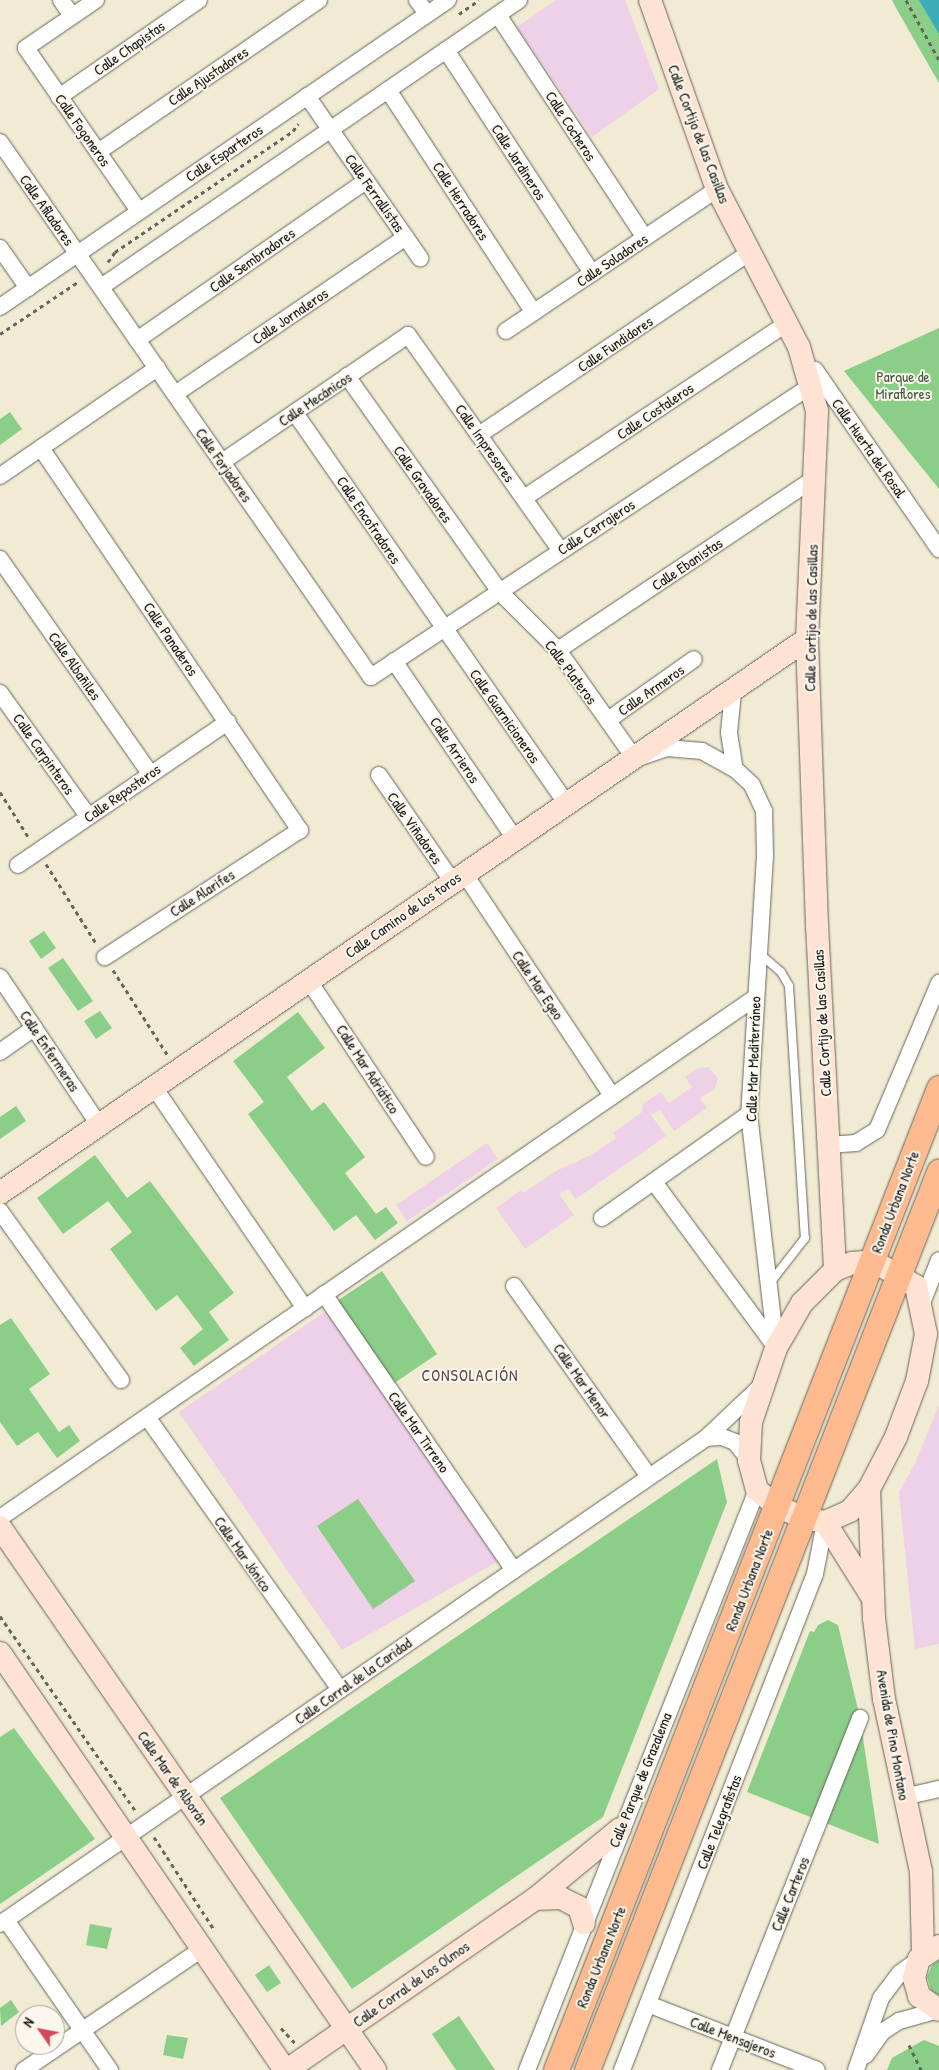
<!DOCTYPE html>
<meta charset="utf-8">
<style>
body{margin:0}
#map{position:relative;width:939px;height:2070px;overflow:hidden;background:#f1ebd3;font-family:"Patrick Hand",sans-serif}
div>[style]{position:absolute}
[style*='--x']{left:calc(var(--x)*1px);top:calc(var(--y)*1px);width:calc(var(--w)*1px);rotate:calc(var(--a)*1deg)}
.built>*{inset:0;background:#eed0e8}
.green>*{inset:0;background:#8ace87}
.water>*{inset:0;background:#3bacb8}
.path>*{height:3px;margin-top:-1.5px;transform-origin:0;background:repeating-linear-gradient(90deg,#67645c 0 4px,transparent 0 8px)}
.roads{filter:drop-shadow(0 0 1px #67645c) drop-shadow(0 0 1px #67645c)}
.lane>*{height:8px;margin:-4px;padding:0 4px;transform-origin:4px;border-radius:4px;background:#fff}
.street>*{height:16px;margin:-8px;padding:0 8px;transform-origin:8px;border-radius:8px;background:#fff}
.secondary>*{height:22px;margin:-11px;padding:0 11px;transform-origin:11px;border-radius:11px;background:#fee3d2}
.primary>*{height:25px;margin:-12.5px;padding:0 12.5px;transform-origin:12.5px;border-radius:12.5px;background:#fcba8e}
span{translate:-50% -50%;white-space:nowrap;text-align:center;line-height:1.15;-webkit-text-stroke:4px #fbf7ec;paint-order:stroke}
.street-label{font-size:15px;color:#1c1c1c}
.park-label{font-size:15px;color:#425a41}
.neighbourhood-label{font-size:16px;color:#5a464d;letter-spacing:1px}
.north{position:absolute;left:15px;top:2005px;width:50px;height:50px;box-sizing:border-box;background:#fbf7ec;border:1px solid #a29f99;border-radius:50%;rotate:303deg;font-size:14px;font-weight:700;line-height:20px;text-align:center;color:#1c1c1c}
.north::after{content:'';display:block;margin:auto;width:18px;height:22px;background:#d1495b;clip-path:polygon(50% 0,100% 100%,50% 72%,0 100%)}
</style>
<div id="map">
<div class="built">
<div style="clip-path:polygon(556px 0,625px 0,659px 89px,592px 137px,517px 27px)"></div>
<div style="clip-path:polygon(708px 1067px,718px 1078px,715px 1088px,700px 1098px,707px 1108px,674px 1131px,660px 1110px,651px 1115px,666px 1136px,576px 1199px,568px 1189px,559px 1194px,574px 1215px,525px 1249px,496px 1208px,521px 1190px,523px 1193px,558px 1170px,591px 1155px,616px 1138px,613px 1133px,642px 1112px,643px 1104px,661px 1092px,669px 1103px,692px 1087px,685px 1077px,698px 1068px)"></div>
<div style="clip-path:polygon(487px 1143px,498px 1159px,407px 1221px,396px 1205px)"></div>
<div style="clip-path:polygon(329px 1309px,502px 1559px,342px 1650px,179px 1412px)"></div>
<div style="clip-path:polygon(939px 1405px,939px 1644px,915px 1649px,899px 1492px,916px 1461px)"></div>
</div>
<div class="green">
<div style="clip-path:polygon(892px 0,939px 0,939px 83px,896px 8px)"></div>
<div style="clip-path:polygon(939px 328px,939px 489px,844px 371px)"></div>
<div style="clip-path:polygon(10px 412px,22px 429px,0 445px,0 419px)"></div>
<div style="clip-path:polygon(44px 931px,56px 948px,41px 959px,29px 941px)"></div>
<div style="clip-path:polygon(63px 958px,93px 1001px,78px 1011px,48px 968px)"></div>
<div style="clip-path:polygon(100px 1011px,112px 1028px,96px 1039px,84px 1021px)"></div>
<div style="clip-path:polygon(298px 1012px,325px 1048px,287px 1077px,312px 1111px,324px 1102px,365px 1157px,345px 1173px,376px 1214px,386px 1207px,398px 1223px,375px 1240px,356px 1215px,334px 1231px,248px 1114px,264px 1102px,233px 1061px)"></div>
<div style="clip-path:polygon(16px 1106px,26px 1121px,0 1139px,0 1117px)"></div>
<div style="clip-path:polygon(95px 1155px,127px 1198px,150px 1181px,234px 1293px,209px 1312px,229px 1340px,194px 1366px,180px 1348px,203px 1329px,177px 1295px,156px 1311px,110px 1249px,132px 1232px,108px 1201px,63px 1234px,37px 1198px)"></div>
<div style="clip-path:polygon(382px 1271px,437px 1354px,393px 1384px,337px 1301px)"></div>
<div style="clip-path:polygon(11px 1318px,50px 1374px,29px 1389px,59px 1432px,69px 1425px,80px 1441px,57px 1458px,38px 1432px,17px 1446px,0 1422px,0 1325px)"></div>
<div style="clip-path:polygon(717px 1459px,727px 1502px,603px 1817px,352px 1989px,220px 1798px)"></div>
<div style="clip-path:polygon(358px 1499px,415px 1581px,373px 1609px,317px 1526px)"></div>
<div style="clip-path:polygon(828px 1620px,838px 1625px,860px 1718px,879px 1844px,747px 1792px,810px 1631px,814px 1632px,818px 1625px)"></div>
<div style="clip-path:polygon(14px 1728px,95px 1839px,0 1904px,0 1737px)"></div>
<div style="clip-path:polygon(90px 1924px,112px 1928px,107px 1949px,86px 1945px)"></div>
<div style="clip-path:polygon(939px 1960px,939px 1996px,931px 1990px,927px 1977px,932px 1965px)"></div>
<div style="clip-path:polygon(269px 1965px,281px 1983px,267px 1992px,255px 1975px)"></div>
<div style="clip-path:polygon(11px 2000px,19px 2012px,1px 2026px,0 2008px)"></div>
<div style="clip-path:polygon(459px 2016px,495px 2070px,456px 2070px,432px 2034px)"></div>
<div style="clip-path:polygon(167px 2035px,188px 2038px,183px 2059px,163px 2055px)"></div>
<div style="clip-path:polygon(924px 2040px,939px 2046px,939px 2070px,887px 2070px,892px 2058px)"></div>
</div>
<div class="water">
<div style="clip-path:polygon(919px 0,939px 0,939px 34px,920px 2px)"></div>
</div>
<div class="path">
<div style="--x:906;--y:0;--w:68;--a:61.2"></div>
<div style="--x:459;--y:14;--w:24;--a:-35"></div>
<div style="--x:108;--y:262;--w:12;--a:-55"></div>
<div style="--x:115;--y:252;--w:215;--a:-34.2"></div>
<div style="--x:293;--y:131;--w:9;--a:-54"></div>
<div style="--x:0;--y:334;--w:94;--a:-33.7"></div>
<div style="--x:0;--y:792;--w:54;--a:57.8"></div>
<div style="--x:46;--y:864;--w:93;--a:57.7"></div>
<div style="--x:113;--y:970;--w:100;--a:57.3"></div>
<div style="--x:0;--y:1616;--w:239;--a:55.2"></div>
<div style="--x:154;--y:1837;--w:108;--a:57"></div>
<div style="--x:281;--y:2028;--w:21;--a:47"></div>
<div style="--x:909;--y:2045;--w:28;--a:64"></div>
</div>
<div class="roads">
<div class="lane">
<div style="--x:759;--y:953;--w:29;--a:41"></div>
<div style="--x:781;--y:972;--w:16;--a:60"></div>
<div style="--x:789;--y:986;--w:253;--a:86.4"></div>
<div style="--x:805;--y:1238;--w:57;--a:127.9"></div>
</div>
<div class="street">
<div style="--x:61;--y:0;--w:19;--a:55"></div>
<div style="--x:96;--y:0;--w:85;--a:145.6"></div>
<div style="--x:26;--y:48;--w:198;--a:55.3"></div>
<div style="--x:417;--y:0;--w:17;--a:54"></div>
<div style="--x:498;--y:15;--w:267;--a:56.6"></div>
<div style="--x:446;--y:50;--w:267;--a:56.8"></div>
<div style="--x:388;--y:90;--w:265;--a:56.8"></div>
<div style="--x:307;--y:96;--w:198;--a:55.1"></div>
<div style="--x:59;--y:97;--w:170;--a:-34.7"></div>
<div style="--x:0;--y:142;--w:651;--a:55.26"></div>
<div style="--x:371;--y:677;--w:540;--a:-33.51"></div>
<div style="--x:98;--y:152;--w:268;--a:-34.5"></div>
<div style="--x:0;--y:248;--w:49;--a:55"></div>
<div style="--x:101;--y:287;--w:507;--a:-34.47"></div>
<div style="--x:0;--y:307;--w:543;--a:-34.42"></div>
<div style="--x:506;--y:331;--w:254;--a:-33.9"></div>
<div style="--x:137;--y:340;--w:279;--a:-34.8"></div>
<div style="--x:815;--y:370;--w:218;--a:55.3"></div>
<div style="--x:347;--y:376;--w:263;--a:54.7"></div>
<div style="--x:499;--y:591;--w:83;--a:45"></div>
<div style="--x:558;--y:650;--w:133;--a:54.8"></div>
<div style="--x:635;--y:759;--w:34;--a:-19"></div>
<div style="--x:667;--y:748;--w:35;--a:5"></div>
<div style="--x:702;--y:751;--w:38;--a:29"></div>
<div style="--x:735;--y:769;--w:23;--a:43"></div>
<div style="--x:752;--y:785;--w:29;--a:65"></div>
<div style="--x:764;--y:811;--w:45;--a:88.7"></div>
<div style="--x:765;--y:856;--w:258;--a:93.5"></div>
<div style="--x:749;--y:1114;--w:236;--a:83.4"></div>
<div style="--x:175;--y:394;--w:279;--a:-34.2"></div>
<div style="--x:295;--y:413;--w:477;--a:55.2"></div>
<div style="--x:479;--y:435;--w:327;--a:-34"></div>
<div style="--x:41;--y:448;--w:462;--a:55.9"></div>
<div style="--x:300;--y:830;--w:233;--a:146.9"></div>
<div style="--x:222;--y:462;--w:225;--a:-34.3"></div>
<div style="--x:408;--y:335;--w:263;--a:54.7"></div>
<div style="--x:0;--y:476;--w:191;--a:-34.5"></div>
<div style="--x:524;--y:498;--w:316;--a:-33.6"></div>
<div style="--x:0;--y:559;--w:261;--a:55"></div>
<div style="--x:558;--y:650;--w:309;--a:-33.8"></div>
<div style="--x:394;--y:661;--w:215;--a:55.8"></div>
<div style="--x:733;--y:692;--w:41;--a:95.6"></div>
<div style="--x:729;--y:733;--w:36;--a:81"></div>
<div style="--x:0;--y:693;--w:151;--a:54.4"></div>
<div style="--x:608;--y:720;--w:105;--a:-35.3"></div>
<div style="--x:379;--y:775;--w:129;--a:55.4"></div>
<div style="--x:18;--y:865;--w:254;--a:-34.3"></div>
<div style="--x:464;--y:873;--w:268;--a:56.4"></div>
<div style="--x:0;--y:977;--w:178;--a:56.2"></div>
<div style="--x:309;--y:981;--w:211;--a:56.4"></div>
<div style="--x:0;--y:1052;--w:42;--a:-35.2"></div>
<div style="--x:154;--y:1087;--w:268;--a:55.7"></div>
<div style="--x:828;--y:1145;--w:28;--a:-4"></div>
<div style="--x:856;--y:1143;--w:25;--a:-32"></div>
<div style="--x:877;--y:1130;--w:160;--a:-67.1"></div>
<div style="--x:654;--y:1182;--w:204;--a:53.6"></div>
<div style="--x:0;--y:1211;--w:208;--a:54.4"></div>
<div style="--x:602;--y:1218;--w:180;--a:-35.3"></div>
<div style="--x:514;--y:1286;--w:234;--a:54.7"></div>
<div style="--x:324;--y:1294;--w:335;--a:55.5"></div>
<div style="--x:922;--y:1303;--w:46;--a:-68.4"></div>
<div style="--x:147;--y:1417;--w:334;--a:54.7"></div>
<div style="--x:706;--y:1438;--w:16;--a:-4"></div>
<div style="--x:722;--y:1437;--w:14;--a:21"></div>
<div style="--x:735;--y:1442;--w:23;--a:52"></div>
<div style="--x:0;--y:1518;--w:918;--a:-34.57"></div>
<div style="--x:904;--y:1797;--w:36;--a:-13"></div>
<div style="--x:6;--y:1920;--w:183;--a:55.3"></div>
<div style="--x:0;--y:1924;--w:857;--a:-34.54"></div>
<div style="--x:706;--y:1438;--w:76;--a:-43.4"></div>
<div style="--x:648;--y:2004;--w:181;--a:21.3"></div>
<div style="--x:866;--y:2055;--w:28;--a:-55"></div>
<div style="--x:882;--y:2032;--w:20;--a:-33"></div>
<div style="--x:899;--y:2021;--w:41;--a:-15.4"></div>
<div style="--x:24;--y:2070;--w:215;--a:-34.2"></div>
<div style="--x:527;--y:2070;--w:624;--a:-68.37"></div>
<div style="--x:622;--y:2070;--w:532;--a:-68.74"></div>
<div style="--x:815;--y:1574;--w:53;--a:-79.1"></div>
<div style="--x:720;--y:2070;--w:379;--a:-68.3"></div>
<div style="--x:856;--y:2070;--w:76;--a:-70.9"></div>
<div style="--x:881;--y:1998;--w:31;--a:-53"></div>
<div style="--x:900;--y:1973;--w:24;--a:-36"></div>
</div>
<div class="secondary">
<div style="--x:650;--y:0;--w:201;--a:70.5"></div>
<div style="--x:717;--y:189;--w:178;--a:62.6"></div>
<div style="--x:799;--y:347;--w:66;--a:74.3"></div>
<div style="--x:817;--y:411;--w:228;--a:92.5"></div>
<div style="--x:807;--y:639;--w:286;--a:88"></div>
<div style="--x:817;--y:925;--w:345;--a:87"></div>
<div style="--x:0;--y:1193;--w:979;--a:-34.47"></div>
<div style="--x:873;--y:1261;--w:50;--a:30.2"></div>
<div style="--x:916;--y:1286;--w:49;--a:78.2"></div>
<div style="--x:926;--y:1334;--w:48;--a:100.8"></div>
<div style="--x:917;--y:1381;--w:60;--a:110.6"></div>
<div style="--x:896;--y:1437;--w:59;--a:117.4"></div>
<div style="--x:869;--y:1489;--w:29;--a:131"></div>
<div style="--x:850;--y:1511;--w:27;--a:156"></div>
<div style="--x:825;--y:1522;--w:20;--a:-169"></div>
<div style="--x:805;--y:1518;--w:29;--a:-158"></div>
<div style="--x:778;--y:1507;--w:27;--a:-141"></div>
<div style="--x:757;--y:1490;--w:31;--a:-105"></div>
<div style="--x:749;--y:1460;--w:38;--a:-87"></div>
<div style="--x:751;--y:1422;--w:78;--a:-71.3"></div>
<div style="--x:776;--y:1348;--w:52;--a:-60"></div>
<div style="--x:802;--y:1303;--w:47;--a:-45"></div>
<div style="--x:835;--y:1270;--w:18;--a:-22"></div>
<div style="--x:852;--y:1263;--w:21;--a:-5"></div>
<div style="--x:869;--y:1489;--w:129;--a:87.8"></div>
<div style="--x:874;--y:1618;--w:82;--a:83"></div>
<div style="--x:884;--y:1699;--w:177;--a:77.9"></div>
<div style="--x:921;--y:1872;--w:83;--a:88.6"></div>
<div style="--x:825;--y:1522;--w:86;--a:57.8"></div>
<div style="--x:0;--y:1527;--w:660;--a:55.37"></div>
<div style="--x:0;--y:1653;--w:505;--a:55.65"></div>
<div style="--x:535;--y:1899;--w:26;--a:-2"></div>
<div style="--x:561;--y:1898;--w:20;--a:27"></div>
<div style="--x:579;--y:1907;--w:17;--a:73"></div>
<div style="--x:939;--y:1946;--w:24;--a:147"></div>
<div style="--x:919;--y:1959;--w:20;--a:105"></div>
<div style="--x:914;--y:1978;--w:19;--a:74"></div>
<div style="--x:919;--y:1996;--w:24;--a:35"></div>
<div style="--x:287;--y:2070;--w:301;--a:-34.6"></div>
<div style="--x:535;--y:1899;--w:110;--a:-39.5"></div>
</div>
<div class="primary">
<div style="--x:556;--y:2070;--w:1054;--a:-68.69"></div>
<div style="--x:587;--y:2070;--w:965;--a:-68.6"></div>
</div>
</div>
<div class="street-label">
<span style="left:129px;top:48px;rotate:-35deg">Calle Chapistas</span>
<span style="left:208px;top:76px;rotate:-34deg">Calle Ajustadores</span>
<span style="left:571px;top:126px;rotate:57deg">Calle Cocheros</span>
<span style="left:83px;top:130px;rotate:55deg">Calle Fogoneros</span>
<span style="left:699px;top:134px;rotate:69deg">Calle Cortijo de las Casillas</span>
<span style="left:224px;top:153px;rotate:-34deg">Calle Esparteros</span>
<span style="left:519px;top:162px;rotate:57deg">Calle Jardineros</span>
<span style="left:375px;top:193px;rotate:55deg">Calle Ferrallistas</span>
<span style="left:461px;top:201px;rotate:57deg">Calle Herradores</span>
<span style="left:47px;top:210px;rotate:55deg">Calle Afiladores</span>
<span style="left:252px;top:260px;rotate:-35deg">Calle Sembradores</span>
<span style="left:612px;top:260px;rotate:-34deg">Calle Soladores</span>
<span style="left:290px;top:316px;rotate:-34deg">Calle Jornaleros</span>
<span style="left:615px;top:344px;rotate:-34deg">Calle Fundidores</span>
<span style="left:315px;top:399px;rotate:-34deg">Calle Mecánicos</span>
<span style="left:655px;top:411px;rotate:-34deg">Calle Costaleros</span>
<span style="left:485px;top:443px;rotate:55deg">Calle Impresores</span>
<span style="left:869px;top:448px;rotate:55deg">Calle Huerta del Rosal</span>
<span style="left:224px;top:465px;rotate:55deg">Calle Forjadores</span>
<span style="left:423px;top:484px;rotate:55deg">Calle Gravadores</span>
<span style="left:369px;top:520px;rotate:56deg">Calle Encofradores</span>
<span style="left:596px;top:527px;rotate:-33deg">Calle Cerrajeros</span>
<span style="left:687px;top:564px;rotate:-34deg">Calle Ebanistas</span>
<span style="left:811px;top:618px;rotate:-89deg">Calle Cortijo de las Casillas</span>
<span style="left:171px;top:639px;rotate:56deg">Calle Panaderos</span>
<span style="left:75px;top:666px;rotate:55deg">Calle Albañiles</span>
<span style="left:571px;top:672px;rotate:53deg">Calle Plateros</span>
<span style="left:651px;top:690px;rotate:-35deg">Calle Armeros</span>
<span style="left:505px;top:716px;rotate:55deg">Calle Guarnicioneros</span>
<span style="left:455px;top:750px;rotate:56deg">Calle Arrieros</span>
<span style="left:44px;top:754px;rotate:55deg">Calle Carpinteros</span>
<span style="left:122px;top:793px;rotate:-35deg">Calle Reposteros</span>
<span style="left:415px;top:828px;rotate:55deg">Calle Viñadores</span>
<span style="left:202px;top:893px;rotate:-33deg">Calle Alarifes</span>
<span style="left:403px;top:915px;rotate:-35deg">Calle Camino de los toros</span>
<span style="left:538px;top:985px;rotate:56deg">Calle Mar Egeo</span>
<span style="left:822px;top:1023px;rotate:-93deg">Calle Cortijo de las Casillas</span>
<span style="left:50px;top:1051px;rotate:56deg">Calle Enfermeras</span>
<span style="left:753px;top:1059px;rotate:-88deg">Calle Mar Mediterráneo</span>
<span style="left:368px;top:1069px;rotate:57deg">Calle Mar Adriático</span>
<span style="left:895px;top:1202px;rotate:-69deg">Ronda Urbana Norte</span>
<span style="left:582px;top:1381px;rotate:55deg">Calle Mar Menor</span>
<span style="left:419px;top:1432px;rotate:55deg">Calle Mar Tirreno</span>
<span style="left:243px;top:1554px;rotate:55deg">Calle Mar Jónico</span>
<span style="left:749px;top:1580px;rotate:-69deg">Ronda Urbana Norte</span>
<span style="left:353px;top:1681px;rotate:-35deg">Calle Corral de la Caridad</span>
<span style="left:893px;top:1735px;rotate:80deg">Avenida de Pino Montano</span>
<span style="left:173px;top:1778px;rotate:55deg">Calle Mar de Alborán</span>
<span style="left:640px;top:1780px;rotate:-68deg">Calle Parque de Grazalema</span>
<span style="left:719px;top:1822px;rotate:-69deg">Calle Telegrafistas</span>
<span style="left:790px;top:1894px;rotate:-68deg">Calle Carteros</span>
<span style="left:601px;top:1957px;rotate:-68deg">Ronda Urbana Norte</span>
<span style="left:411px;top:1984px;rotate:-35deg">Calle Corral de los Olmos</span>
<span style="left:733px;top:2037px;rotate:21deg">Calle Mensajeros</span>
</div>
<div class="park-label">
<span style="left:903px;top:385px">Parque de<br>Miraflores</span>
</div>
<div class="neighbourhood-label">
<span style="left:470px;top:1375px">CONSOLACIÓN</span>
</div>
<div class="north">N</div>
</div>
